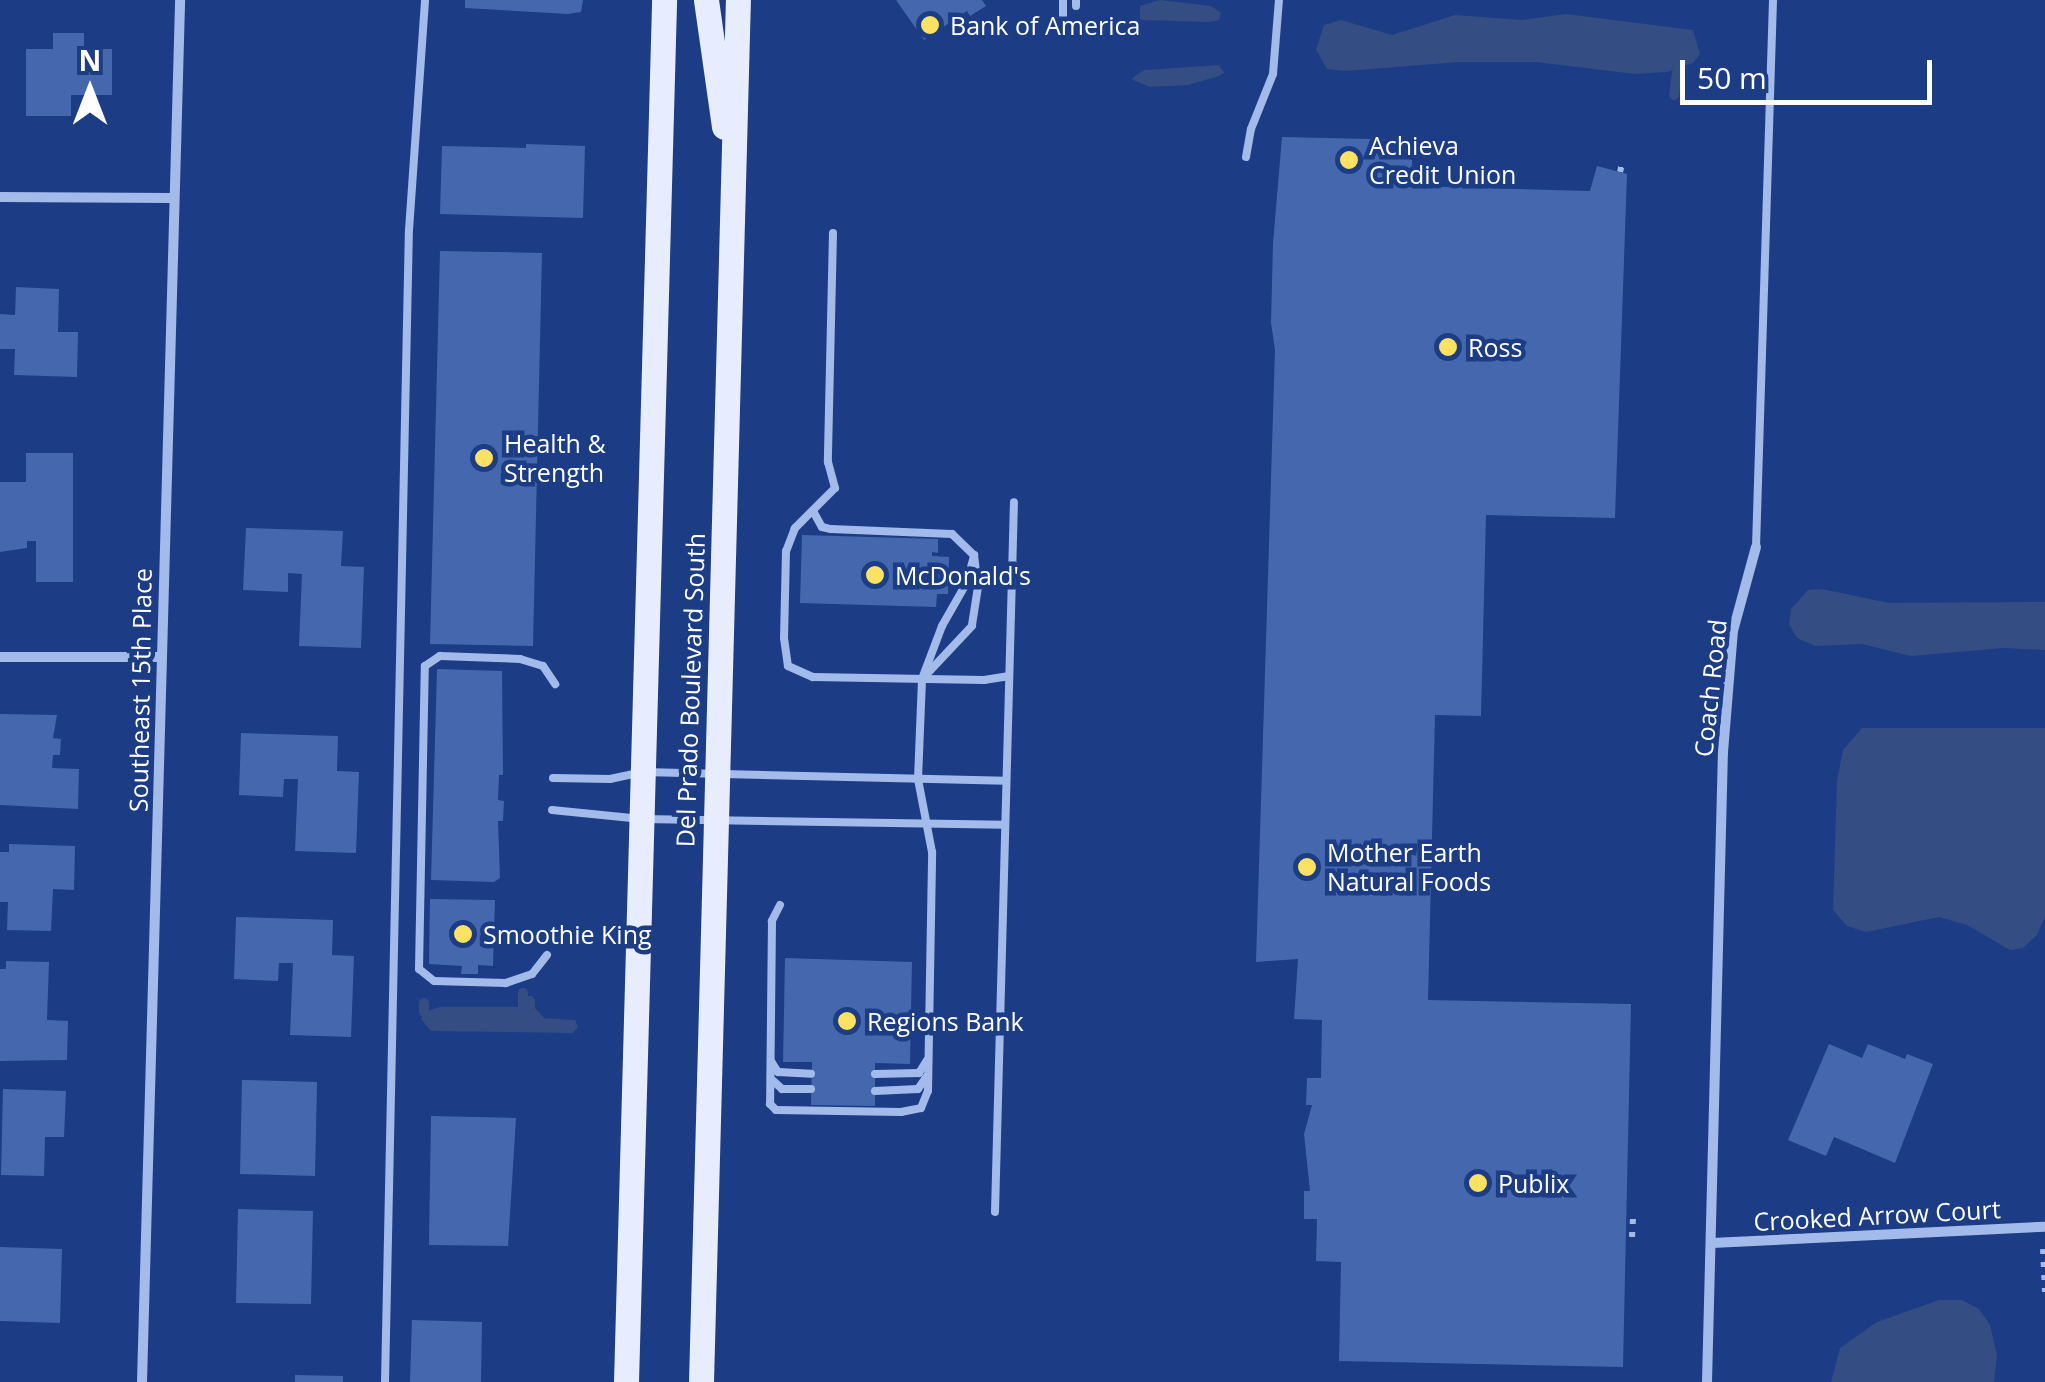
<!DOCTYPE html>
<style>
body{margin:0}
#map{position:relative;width:2045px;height:1382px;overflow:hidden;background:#1c3d85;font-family:"Open Sans",sans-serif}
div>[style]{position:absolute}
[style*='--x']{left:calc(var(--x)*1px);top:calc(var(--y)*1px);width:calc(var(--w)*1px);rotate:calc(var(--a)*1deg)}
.water>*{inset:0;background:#344d83}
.stream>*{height:10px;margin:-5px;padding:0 5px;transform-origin:5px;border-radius:5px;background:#344d83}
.building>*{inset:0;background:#4467ae}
.path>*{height:6px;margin-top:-3px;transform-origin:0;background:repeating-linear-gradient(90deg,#a3bbeb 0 5px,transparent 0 13px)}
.service>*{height:8px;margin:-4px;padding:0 4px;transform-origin:4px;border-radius:4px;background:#a3bbeb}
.minor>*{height:10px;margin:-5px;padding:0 5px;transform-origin:5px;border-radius:5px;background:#a3bbeb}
.primary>*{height:25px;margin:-12.5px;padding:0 12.5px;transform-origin:12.5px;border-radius:12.5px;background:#e7edff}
.dots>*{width:28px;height:28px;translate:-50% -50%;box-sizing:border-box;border:5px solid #1c3d85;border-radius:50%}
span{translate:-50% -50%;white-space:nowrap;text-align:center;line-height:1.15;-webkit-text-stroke:9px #1c3d85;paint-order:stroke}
.poi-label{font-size:25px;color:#fff}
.left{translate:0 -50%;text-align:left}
.street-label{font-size:25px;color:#fff}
.north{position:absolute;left:40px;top:40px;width:100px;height:100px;-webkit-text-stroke:8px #1c3d85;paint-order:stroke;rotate:0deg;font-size:28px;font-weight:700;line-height:40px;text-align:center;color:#fff}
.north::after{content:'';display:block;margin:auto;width:35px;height:45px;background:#fff;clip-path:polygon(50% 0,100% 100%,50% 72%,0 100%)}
.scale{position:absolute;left:1680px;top:60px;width:252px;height:45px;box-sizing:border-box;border:5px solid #fff;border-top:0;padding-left:12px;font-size:30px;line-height:35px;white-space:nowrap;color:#fff;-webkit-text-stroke:8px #1c3d85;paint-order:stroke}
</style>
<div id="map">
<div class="water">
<div style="clip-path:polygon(1160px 0,1211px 6px,1221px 13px,1219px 20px,1210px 22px,1140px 20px,1140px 6px)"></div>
<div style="clip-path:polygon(1566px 14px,1693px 30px,1700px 54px,1693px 63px,1667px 72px,1635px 74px,1536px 62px,1459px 62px,1346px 71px,1327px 69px,1316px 50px,1324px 25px,1341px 20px,1392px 35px,1455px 15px,1522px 20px)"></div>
<div style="clip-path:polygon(1219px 65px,1224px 73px,1219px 76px,1188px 85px,1150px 87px,1131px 79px,1144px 70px)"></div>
<div style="clip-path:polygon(1822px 589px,1889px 603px,2045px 602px,2045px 650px,2004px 648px,1911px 656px,1862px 644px,1815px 646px,1797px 638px,1789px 624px,1791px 609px,1808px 590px)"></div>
<div style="clip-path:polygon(1862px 728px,2045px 728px,2045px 916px,2037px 935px,2023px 948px,2010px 950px,1967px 925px,1939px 917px,1866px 932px,1847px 926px,1833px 910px,1837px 781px,1843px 750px)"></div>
<div style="clip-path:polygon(440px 1007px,534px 1007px,544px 1018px,575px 1020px,578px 1027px,573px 1033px,431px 1031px,421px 1019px,424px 1012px)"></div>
<div style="clip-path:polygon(1939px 1300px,1962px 1300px,1979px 1309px,1990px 1325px,1997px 1355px,1994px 1382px,1831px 1382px,1840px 1348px,1877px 1322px)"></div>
</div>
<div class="stream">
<div style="--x:1674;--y:95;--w:27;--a:-82"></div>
<div style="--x:523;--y:993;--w:14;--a:90"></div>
<div style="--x:530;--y:1001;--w:6;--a:90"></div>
<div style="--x:424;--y:1003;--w:9;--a:90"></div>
</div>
<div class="building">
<div style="clip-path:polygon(465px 0,583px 0,581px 12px,568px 14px,465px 8px)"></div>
<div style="clip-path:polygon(896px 0,982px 0,986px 6px,970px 16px,967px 11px,924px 40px)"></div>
<div style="clip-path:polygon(53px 33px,84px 33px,84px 49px,112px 49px,112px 95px,71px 95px,71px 116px,26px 116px,26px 49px,53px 49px)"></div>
<div style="clip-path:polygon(1282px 137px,1413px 140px,1411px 186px,1590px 191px,1597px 166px,1627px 174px,1615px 518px,1486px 515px,1481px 716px,1435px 715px,1428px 1000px,1631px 1004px,1623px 1367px,1339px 1361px,1341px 1262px,1316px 1261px,1317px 1219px,1304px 1219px,1304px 1191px,1310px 1191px,1304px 1134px,1312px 1105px,1306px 1105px,1307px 1078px,1321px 1078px,1322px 1020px,1294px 1019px,1298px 959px,1256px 962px,1275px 350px,1271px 323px,1273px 243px)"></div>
<div style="clip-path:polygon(526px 144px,585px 146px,583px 218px,440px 214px,442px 146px,526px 148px)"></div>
<div style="clip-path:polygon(440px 251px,542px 253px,533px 646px,430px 644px)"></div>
<div style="clip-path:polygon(16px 287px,59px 289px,58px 332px,78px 332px,77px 377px,14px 375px,15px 349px,0 349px,0 314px,15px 315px)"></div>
<div style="clip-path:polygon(26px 453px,73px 453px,73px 582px,36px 582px,36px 541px,27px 541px,27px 548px,0 552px,0 482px,26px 482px)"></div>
<div style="clip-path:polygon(246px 528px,343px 531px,341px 566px,364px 567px,361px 648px,299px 646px,302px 574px,288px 573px,288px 592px,243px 590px)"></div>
<div style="clip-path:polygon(802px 535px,938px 539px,938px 553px,932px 552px,932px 556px,949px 557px,948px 594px,937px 594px,936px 607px,800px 603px)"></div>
<div style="clip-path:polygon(437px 669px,502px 671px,503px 775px,499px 775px,498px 800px,504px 801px,503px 821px,498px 821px,500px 878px,494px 882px,431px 880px)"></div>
<div style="clip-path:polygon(0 714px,57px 715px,53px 738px,61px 739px,60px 755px,53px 755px,52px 768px,79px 769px,78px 809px,0 805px)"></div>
<div style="clip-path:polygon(241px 733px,338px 736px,337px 771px,359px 772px,356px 853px,295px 851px,298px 779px,284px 779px,283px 797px,239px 795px)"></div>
<div style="clip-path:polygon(9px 844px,75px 846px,74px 890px,53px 889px,51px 931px,7px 930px,8px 902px,0 902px,0 852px,9px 852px)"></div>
<div style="clip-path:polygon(430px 899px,495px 900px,493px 966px,478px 965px,478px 974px,461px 974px,462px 966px,429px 964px)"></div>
<div style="clip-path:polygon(236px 917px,333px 920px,332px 955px,354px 956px,351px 1037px,290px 1035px,293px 963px,279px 963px,278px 981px,234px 979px)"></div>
<div style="clip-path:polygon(785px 958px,912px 962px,910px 1064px,875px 1063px,875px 1106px,811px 1105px,812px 1062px,783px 1062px)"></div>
<div style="clip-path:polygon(6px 961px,49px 962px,47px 1020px,68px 1021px,67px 1060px,0 1061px,0 969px,6px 969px)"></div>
<div style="clip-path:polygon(1829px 1044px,1862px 1058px,1868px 1044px,1905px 1059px,1907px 1054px,1933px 1064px,1895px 1163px,1834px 1137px,1826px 1156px,1788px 1140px)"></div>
<div style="clip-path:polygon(242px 1080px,317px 1082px,315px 1176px,240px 1174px)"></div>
<div style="clip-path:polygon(3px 1089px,66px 1091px,64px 1137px,45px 1137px,44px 1176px,1px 1175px)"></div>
<div style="clip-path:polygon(431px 1116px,516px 1118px,508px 1246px,429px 1245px)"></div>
<div style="clip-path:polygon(238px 1209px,313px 1211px,311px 1304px,236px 1303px)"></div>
<div style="clip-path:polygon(0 1247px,62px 1249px,60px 1323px,0 1321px)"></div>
<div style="clip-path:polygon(412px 1320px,482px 1322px,481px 1382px,410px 1382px)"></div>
<div style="clip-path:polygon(295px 1375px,343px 1376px,343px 1382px,295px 1382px)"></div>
</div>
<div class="path">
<div style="--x:1620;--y:172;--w:8;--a:-76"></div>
<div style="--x:1632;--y:1237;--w:19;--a:-87"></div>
<div style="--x:2043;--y:1249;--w:43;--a:87.3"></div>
</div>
<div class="service">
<div style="--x:1063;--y:0;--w:21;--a:90"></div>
<div style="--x:1076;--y:0;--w:6;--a:90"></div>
<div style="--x:1246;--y:157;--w:28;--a:-80"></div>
<div style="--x:1251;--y:129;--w:59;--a:-68.2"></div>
<div style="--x:1273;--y:74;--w:74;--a:-85.4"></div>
<div style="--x:833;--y:233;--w:229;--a:91.3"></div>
<div style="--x:828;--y:462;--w:27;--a:75"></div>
<div style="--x:835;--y:488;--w:57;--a:135"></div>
<div style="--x:795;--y:528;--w:25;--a:111"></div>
<div style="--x:786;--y:551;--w:87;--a:91.3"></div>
<div style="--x:784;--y:638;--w:28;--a:82"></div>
<div style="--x:788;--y:666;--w:27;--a:24"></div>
<div style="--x:813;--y:677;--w:171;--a:1"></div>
<div style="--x:984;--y:680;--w:24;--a:-9"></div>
<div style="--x:813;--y:511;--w:18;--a:61"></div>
<div style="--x:822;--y:527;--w:9;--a:13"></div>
<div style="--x:831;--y:529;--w:121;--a:2.4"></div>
<div style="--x:952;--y:534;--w:30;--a:44"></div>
<div style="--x:974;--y:555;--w:32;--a:83"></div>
<div style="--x:978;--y:587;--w:39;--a:99"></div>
<div style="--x:972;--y:626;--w:69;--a:133.2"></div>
<div style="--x:1756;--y:547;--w:547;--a:-88.22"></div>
<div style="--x:553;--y:778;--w:57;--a:1"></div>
<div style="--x:610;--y:779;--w:34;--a:-12"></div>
<div style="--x:643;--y:772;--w:362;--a:1.4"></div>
<div style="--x:552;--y:810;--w:90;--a:5.7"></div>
<div style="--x:642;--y:819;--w:362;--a:0.9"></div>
<div style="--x:780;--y:905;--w:18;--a:117"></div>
<div style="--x:772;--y:921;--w:183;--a:90.6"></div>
<div style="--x:770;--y:1104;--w:8;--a:45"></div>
<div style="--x:776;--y:1110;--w:125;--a:0.9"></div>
<div style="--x:901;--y:1112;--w:20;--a:-11"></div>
<div style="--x:921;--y:1108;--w:18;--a:-68"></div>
<div style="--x:928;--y:1091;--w:239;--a:-89"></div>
<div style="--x:932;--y:852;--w:74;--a:-100.9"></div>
<div style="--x:918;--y:779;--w:100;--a:-87.7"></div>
<div style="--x:922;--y:679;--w:57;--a:-69.3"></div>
<div style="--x:942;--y:626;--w:51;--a:-60.4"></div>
<div style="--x:967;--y:582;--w:28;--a:-75"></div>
<div style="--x:547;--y:955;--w:24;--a:128"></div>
<div style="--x:532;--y:974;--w:28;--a:161"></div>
<div style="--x:506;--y:983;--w:72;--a:-178.4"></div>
<div style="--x:434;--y:981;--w:19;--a:-141"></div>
<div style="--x:419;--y:969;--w:303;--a:-88.9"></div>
<div style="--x:425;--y:666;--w:18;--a:-34"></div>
<div style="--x:440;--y:656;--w:80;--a:2.1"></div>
<div style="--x:520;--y:659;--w:24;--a:17"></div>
<div style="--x:543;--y:666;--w:22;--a:56"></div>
<div style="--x:771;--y:1061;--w:13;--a:58"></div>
<div style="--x:778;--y:1072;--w:33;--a:3"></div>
<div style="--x:875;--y:1074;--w:44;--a:-1.3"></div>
<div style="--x:919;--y:1073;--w:15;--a:-58"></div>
<div style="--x:771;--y:1079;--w:15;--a:42"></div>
<div style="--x:782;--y:1089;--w:29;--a:0"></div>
<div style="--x:875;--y:1091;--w:43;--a:-2.7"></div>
<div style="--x:918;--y:1089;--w:16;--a:-55"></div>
<div style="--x:995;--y:1212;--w:710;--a:-88.47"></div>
<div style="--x:385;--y:1382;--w:1152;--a:-88.81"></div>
<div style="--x:409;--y:230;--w:231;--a:-86"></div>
</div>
<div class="minor">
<div style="--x:0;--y:197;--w:172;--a:0.3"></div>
<div style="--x:0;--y:657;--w:161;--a:0"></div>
<div style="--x:1712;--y:1243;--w:333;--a:-2.8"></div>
<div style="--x:142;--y:1382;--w:1383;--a:-88.42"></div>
<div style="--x:1707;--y:1382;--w:630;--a:-88.55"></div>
<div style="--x:1723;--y:752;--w:121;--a:-85.3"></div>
<div style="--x:1733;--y:631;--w:87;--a:-74.7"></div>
</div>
<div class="primary">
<div style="--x:706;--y:0;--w:128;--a:81.9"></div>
<div style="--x:626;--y:1382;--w:1383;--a:-88.42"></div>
<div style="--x:701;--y:1382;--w:1382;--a:-88.47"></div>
</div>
<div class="dots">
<div style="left:930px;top:25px;background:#fce260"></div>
<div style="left:1349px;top:160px;background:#fce260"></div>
<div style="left:1448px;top:347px;background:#fce260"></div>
<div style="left:484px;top:458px;background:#fce260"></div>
<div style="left:875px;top:575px;background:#fce260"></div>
<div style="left:1307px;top:867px;background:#fce260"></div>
<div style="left:463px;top:934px;background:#fce260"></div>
<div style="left:847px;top:1021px;background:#fce260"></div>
<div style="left:1478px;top:1183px;background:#fce260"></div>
</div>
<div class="poi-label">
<span class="left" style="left:950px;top:25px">Bank of America</span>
<span class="left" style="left:1369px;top:160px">Achieva<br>Credit Union</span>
<span class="left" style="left:1468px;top:347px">Ross</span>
<span class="left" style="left:504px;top:458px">Health &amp;<br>Strength</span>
<span class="left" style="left:895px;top:575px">McDonald's</span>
<span class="left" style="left:1327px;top:867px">Mother Earth<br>Natural Foods</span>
<span class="left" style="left:483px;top:934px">Smoothie King</span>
<span class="left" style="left:867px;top:1021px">Regions Bank</span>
<span class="left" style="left:1498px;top:1183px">Publix</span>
</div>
<div class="street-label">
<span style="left:1710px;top:688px;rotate:-84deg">Coach Road</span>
<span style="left:140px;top:690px;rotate:-89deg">Southeast 15th Place</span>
<span style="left:690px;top:690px;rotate:-88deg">Del Prado Boulevard South</span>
<span style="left:1877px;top:1215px;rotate:-3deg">Crooked Arrow Court</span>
</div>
<div class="north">N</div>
<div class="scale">50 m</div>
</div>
